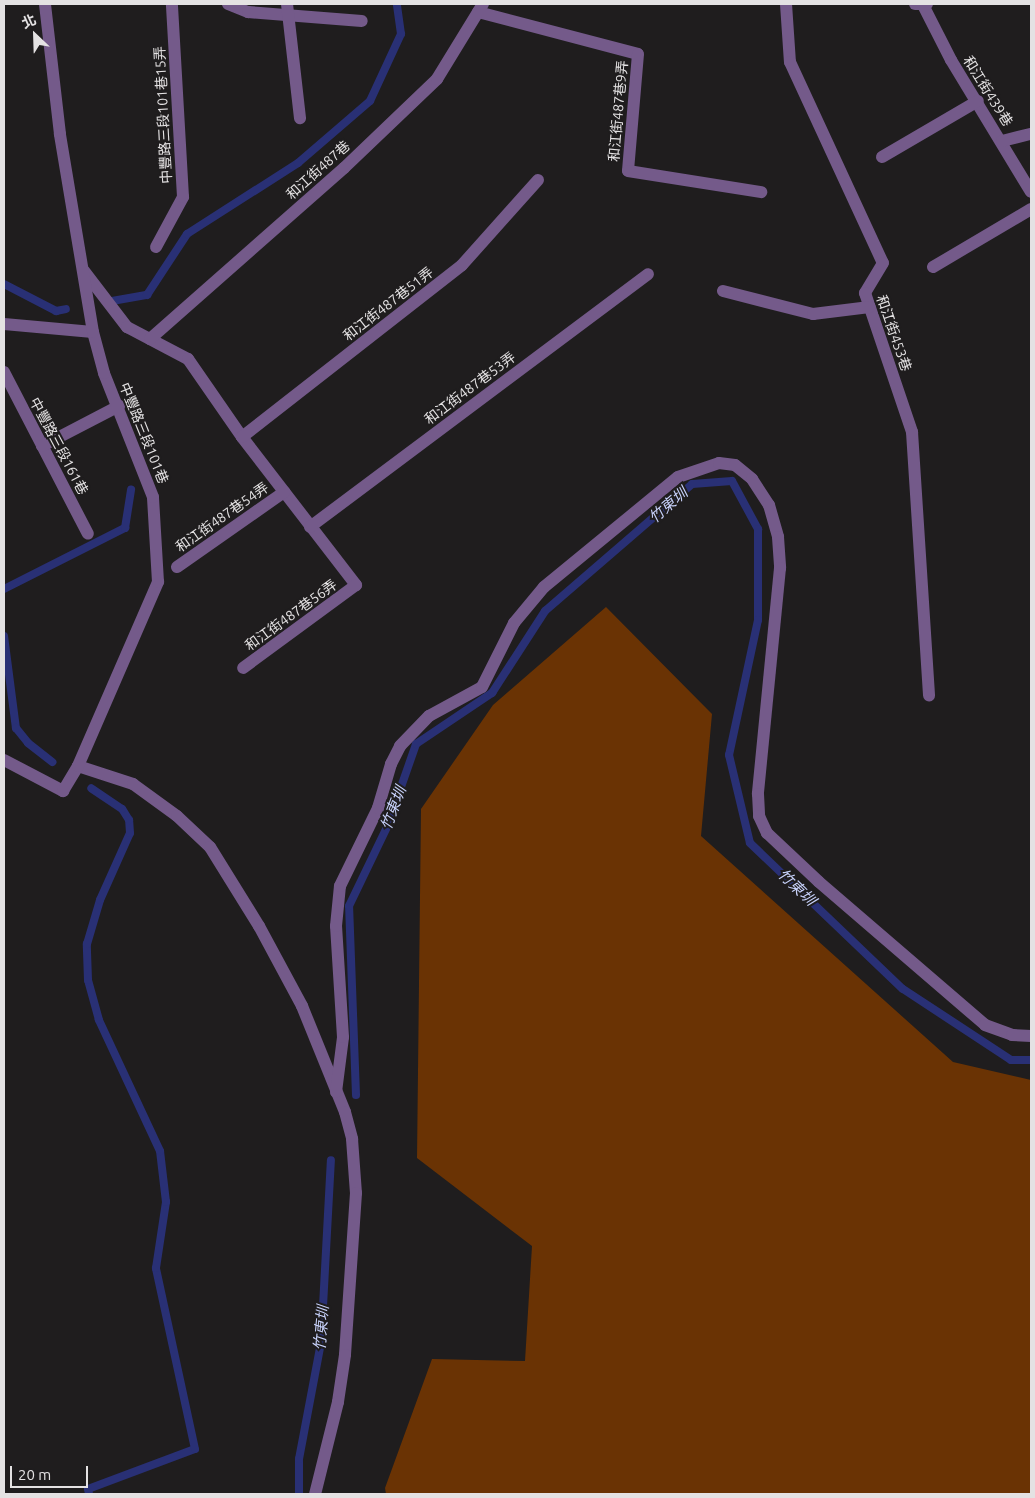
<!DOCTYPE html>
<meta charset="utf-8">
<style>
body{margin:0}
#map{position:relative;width:1035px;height:1498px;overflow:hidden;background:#1f1d1e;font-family:Ubuntu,"Noto Sans TC",sans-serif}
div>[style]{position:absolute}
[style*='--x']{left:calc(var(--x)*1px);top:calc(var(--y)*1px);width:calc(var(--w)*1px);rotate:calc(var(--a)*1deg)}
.green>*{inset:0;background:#6a3304}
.stream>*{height:8px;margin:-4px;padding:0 4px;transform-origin:4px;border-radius:4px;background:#293075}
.lane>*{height:12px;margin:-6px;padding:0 6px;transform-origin:6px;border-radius:6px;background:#745a8a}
.street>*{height:12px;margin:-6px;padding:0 6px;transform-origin:6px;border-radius:6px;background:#745a8a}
span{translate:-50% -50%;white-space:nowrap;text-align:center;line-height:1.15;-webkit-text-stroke:4px #1f1d1e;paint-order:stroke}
.street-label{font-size:14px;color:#e4e2e3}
.water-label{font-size:15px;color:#c9d3fc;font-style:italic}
.frame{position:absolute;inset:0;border:5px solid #e4e2e3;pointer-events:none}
.north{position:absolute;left:10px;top:10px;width:50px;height:50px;-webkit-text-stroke:4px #1f1d1e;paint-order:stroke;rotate:336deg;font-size:14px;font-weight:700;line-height:20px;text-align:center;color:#e4e2e3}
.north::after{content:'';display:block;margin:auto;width:18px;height:22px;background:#e4e2e3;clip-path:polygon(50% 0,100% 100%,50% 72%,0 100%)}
.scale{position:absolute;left:10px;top:1466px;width:78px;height:22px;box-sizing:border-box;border:2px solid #e4e2e3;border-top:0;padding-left:6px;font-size:15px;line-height:18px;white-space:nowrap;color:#e4e2e3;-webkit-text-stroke:4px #1f1d1e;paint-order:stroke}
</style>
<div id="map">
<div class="green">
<div style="clip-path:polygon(606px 607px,712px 714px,701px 836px,953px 1062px,1031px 1080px,1031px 1494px,386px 1494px,385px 1488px,432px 1359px,525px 1361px,532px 1246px,417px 1158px,421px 809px,493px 705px)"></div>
</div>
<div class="stream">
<div style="--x:4;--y:284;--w:59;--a:27.4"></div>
<div style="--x:56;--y:311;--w:10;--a:-11"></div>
<div style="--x:112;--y:301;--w:36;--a:-10"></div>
<div style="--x:147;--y:295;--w:73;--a:-56.7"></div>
<div style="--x:187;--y:234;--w:132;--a:-32.6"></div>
<div style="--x:298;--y:163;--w:95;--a:-40.7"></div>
<div style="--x:370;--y:101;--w:74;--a:-65.2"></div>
<div style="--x:401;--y:34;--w:30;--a:-98"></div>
<div style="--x:4;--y:589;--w:136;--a:-26.8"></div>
<div style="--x:125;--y:528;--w:39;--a:-81"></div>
<div style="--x:4;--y:636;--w:93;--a:82.6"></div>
<div style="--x:16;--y:728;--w:19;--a:51"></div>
<div style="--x:28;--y:743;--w:31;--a:38"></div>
<div style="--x:356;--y:1095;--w:189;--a:-92.1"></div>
<div style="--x:349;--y:906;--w:88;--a:-64.3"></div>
<div style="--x:387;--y:827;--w:88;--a:-70.7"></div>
<div style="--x:416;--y:744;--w:92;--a:-33.9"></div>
<div style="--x:492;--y:693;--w:98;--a:-57.1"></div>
<div style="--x:545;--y:611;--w:194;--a:-40.8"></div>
<div style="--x:692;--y:484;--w:40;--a:-4.3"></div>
<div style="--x:732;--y:481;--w:55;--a:61.6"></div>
<div style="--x:758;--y:529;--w:91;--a:90"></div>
<div style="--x:758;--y:620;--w:138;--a:102.1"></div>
<div style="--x:729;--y:755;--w:90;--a:76.6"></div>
<div style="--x:750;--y:843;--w:211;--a:43.7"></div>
<div style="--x:903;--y:989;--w:129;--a:33.3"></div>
<div style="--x:1011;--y:1060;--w:20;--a:0"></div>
<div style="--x:89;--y:1494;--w:5;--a:-101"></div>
<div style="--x:88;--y:1489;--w:114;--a:-20.5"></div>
<div style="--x:195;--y:1449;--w:185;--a:-102.2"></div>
<div style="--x:156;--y:1268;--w:67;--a:-81.4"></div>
<div style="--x:166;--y:1202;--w:51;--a:-96.7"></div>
<div style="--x:160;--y:1151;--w:145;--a:-115"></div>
<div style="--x:99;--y:1020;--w:41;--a:-105.4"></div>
<div style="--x:88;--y:980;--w:36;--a:-92"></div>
<div style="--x:87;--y:944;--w:46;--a:-73.5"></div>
<div style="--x:100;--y:900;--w:73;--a:-65.9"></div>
<div style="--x:130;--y:833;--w:13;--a:-94"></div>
<div style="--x:129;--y:820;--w:13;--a:-122"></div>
<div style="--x:122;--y:809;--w:37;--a:-146"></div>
<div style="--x:299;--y:1494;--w:35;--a:-90"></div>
<div style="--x:299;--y:1459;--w:118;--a:-79.3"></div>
<div style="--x:321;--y:1343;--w:183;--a:-86.9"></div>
</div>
<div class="lane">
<div style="--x:228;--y:4;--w:22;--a:22"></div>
<div style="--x:248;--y:12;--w:114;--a:4.5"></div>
<div style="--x:287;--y:4;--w:115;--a:83.5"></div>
<div style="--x:786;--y:4;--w:58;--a:86.1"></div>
<div style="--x:790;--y:62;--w:221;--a:65.2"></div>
<div style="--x:883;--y:263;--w:35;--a:121"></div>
<div style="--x:865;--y:293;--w:147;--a:71.3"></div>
<div style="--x:912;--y:432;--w:264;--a:86.3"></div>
<div style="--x:923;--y:5;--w:62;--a:63"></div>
<div style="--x:951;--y:60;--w:154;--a:58.8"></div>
<div style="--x:478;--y:12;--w:165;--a:14.7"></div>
<div style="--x:638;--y:54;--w:117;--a:94.9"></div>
<div style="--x:628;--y:171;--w:135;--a:9"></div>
<div style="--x:1002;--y:141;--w:30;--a:-14"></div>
<div style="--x:882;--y:157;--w:111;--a:-30.3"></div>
<div style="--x:156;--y:247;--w:57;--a:-61.6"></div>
<div style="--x:183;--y:197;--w:193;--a:-93.3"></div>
<div style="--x:933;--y:267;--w:114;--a:-30.6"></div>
<div style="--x:84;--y:271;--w:71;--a:52.5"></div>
<div style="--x:127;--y:327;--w:69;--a:27.7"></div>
<div style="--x:188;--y:359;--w:95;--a:55.3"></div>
<div style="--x:242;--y:437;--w:187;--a:52.4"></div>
<div style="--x:356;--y:585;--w:140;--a:143.7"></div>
<div style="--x:723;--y:291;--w:93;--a:14.3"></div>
<div style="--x:813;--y:314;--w:57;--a:-7"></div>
<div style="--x:4;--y:324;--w:89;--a:5.1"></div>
<div style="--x:150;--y:339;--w:259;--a:-41.4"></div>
<div style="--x:344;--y:168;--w:129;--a:-43.7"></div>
<div style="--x:437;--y:79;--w:88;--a:-58.5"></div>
<div style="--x:4;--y:372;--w:182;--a:62.6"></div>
<div style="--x:242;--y:437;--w:279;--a:-38"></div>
<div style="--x:462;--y:265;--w:114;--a:-48.2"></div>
<div style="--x:42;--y:446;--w:87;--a:-27.5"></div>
<div style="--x:310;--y:527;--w:422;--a:-36.8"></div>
<div style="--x:177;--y:567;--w:131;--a:-35"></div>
<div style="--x:78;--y:766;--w:58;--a:18.1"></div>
<div style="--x:133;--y:784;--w:54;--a:36"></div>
<div style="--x:177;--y:816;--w:45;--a:43.2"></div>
<div style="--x:210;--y:847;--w:93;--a:58.2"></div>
<div style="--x:259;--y:926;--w:91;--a:61.7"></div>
<div style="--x:302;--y:1006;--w:114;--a:67.9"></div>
<div style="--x:345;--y:1112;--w:28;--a:75"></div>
<div style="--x:352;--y:1139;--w:54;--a:85.8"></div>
<div style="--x:356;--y:1193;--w:162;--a:93.9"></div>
<div style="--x:345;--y:1355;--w:48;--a:98.5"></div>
<div style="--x:338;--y:1402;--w:95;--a:104"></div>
<div style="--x:336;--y:1092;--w:55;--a:-82.7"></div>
<div style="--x:343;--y:1037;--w:111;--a:-93.6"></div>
<div style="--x:336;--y:926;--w:40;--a:-84.3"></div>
<div style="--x:340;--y:886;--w:87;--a:-64"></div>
<div style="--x:378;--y:808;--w:46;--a:-73.5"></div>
<div style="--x:391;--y:764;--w:20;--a:-63"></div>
<div style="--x:400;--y:746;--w:42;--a:-46"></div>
<div style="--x:429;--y:716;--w:60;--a:-28.7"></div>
<div style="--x:482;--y:687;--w:72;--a:-63.4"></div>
<div style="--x:514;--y:623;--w:47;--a:-50.2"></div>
<div style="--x:544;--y:587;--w:173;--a:-39.4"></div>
<div style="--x:678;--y:477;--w:43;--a:-18.9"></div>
<div style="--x:719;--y:463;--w:16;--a:7"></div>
<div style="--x:735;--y:465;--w:22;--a:39"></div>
<div style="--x:752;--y:479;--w:31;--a:57"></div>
<div style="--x:769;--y:505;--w:33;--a:74"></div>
<div style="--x:778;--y:537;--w:31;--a:86"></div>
<div style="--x:780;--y:568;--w:227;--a:95.6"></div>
<div style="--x:758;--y:794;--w:22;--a:87"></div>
<div style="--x:759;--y:816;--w:19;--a:65"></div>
<div style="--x:767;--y:833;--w:71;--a:43.3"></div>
<div style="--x:819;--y:882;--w:219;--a:40.7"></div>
<div style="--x:985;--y:1025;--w:29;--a:20"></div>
<div style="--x:1012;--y:1035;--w:19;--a:3"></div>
</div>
<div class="street">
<div style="--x:915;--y:4;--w:12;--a:0"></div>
<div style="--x:4;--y:760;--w:67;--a:27.7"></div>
<div style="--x:63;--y:791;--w:29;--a:-59"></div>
<div style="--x:78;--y:766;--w:201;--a:-66.5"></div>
<div style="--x:158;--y:582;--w:85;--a:-93.4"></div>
<div style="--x:153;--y:497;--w:133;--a:-111.6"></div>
<div style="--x:104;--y:373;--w:42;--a:-105"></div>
<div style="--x:93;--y:332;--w:201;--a:-99.5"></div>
<div style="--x:60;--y:134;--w:131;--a:-96.6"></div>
</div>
<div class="street-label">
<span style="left:988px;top:91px;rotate:58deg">和江街439巷</span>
<span style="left:618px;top:111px;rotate:-85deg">和江街487巷9弄</span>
<span style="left:163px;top:115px;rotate:-93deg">中豐路三段101巷15弄</span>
<span style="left:318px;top:170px;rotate:-42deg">和江街487巷</span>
<span style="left:388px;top:304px;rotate:-38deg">和江街487巷51弄</span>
<span style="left:894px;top:333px;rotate:71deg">和江街453巷</span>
<span style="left:470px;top:388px;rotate:-37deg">和江街487巷53弄</span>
<span style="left:144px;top:433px;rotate:68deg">中豐路三段101巷</span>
<span style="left:59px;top:446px;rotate:62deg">中豐路三段161巷</span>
<span style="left:222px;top:517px;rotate:-35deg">和江街487巷54弄</span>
<span style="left:291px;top:615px;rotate:-36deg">和江街487巷56弄</span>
</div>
<div class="water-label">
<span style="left:668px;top:505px;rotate:-41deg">竹東圳</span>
<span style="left:393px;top:808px;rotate:-69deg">竹東圳</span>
<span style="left:797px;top:887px;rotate:44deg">竹東圳</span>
<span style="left:321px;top:1328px;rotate:-85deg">竹東圳</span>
</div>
<div class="frame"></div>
<div class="north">北</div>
<div class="scale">20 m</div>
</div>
